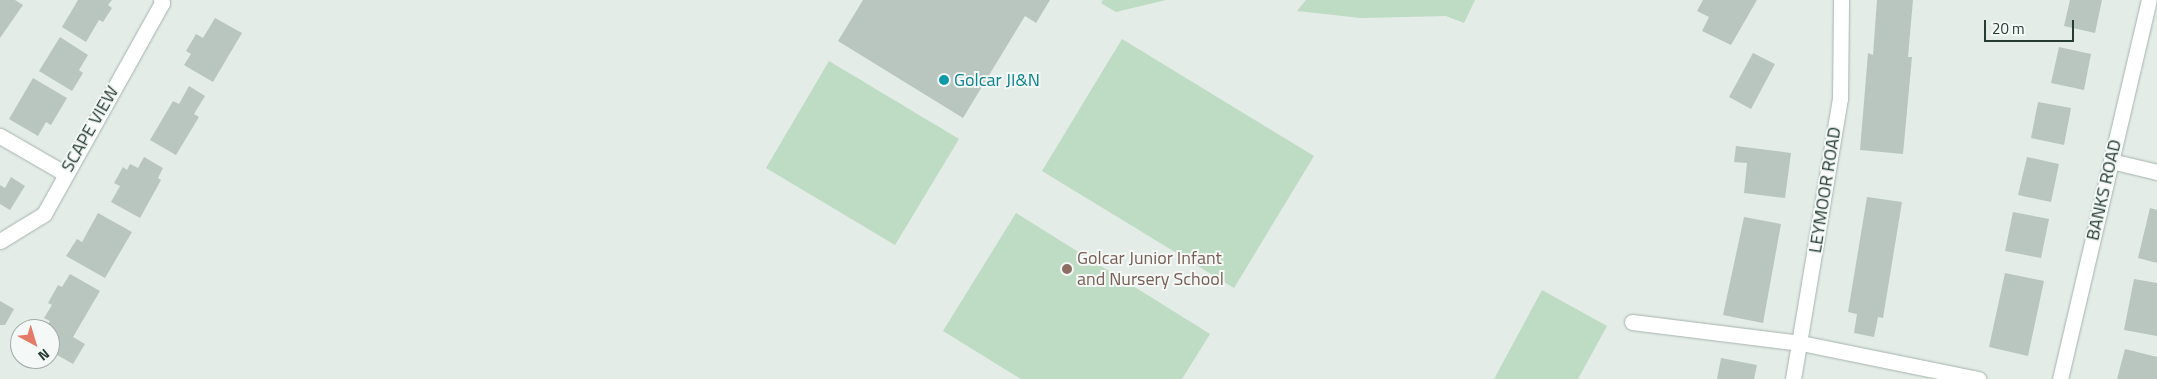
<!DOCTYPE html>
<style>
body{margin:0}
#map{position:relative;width:2157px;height:379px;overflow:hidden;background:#e3ece7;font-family:"Titillium Web",sans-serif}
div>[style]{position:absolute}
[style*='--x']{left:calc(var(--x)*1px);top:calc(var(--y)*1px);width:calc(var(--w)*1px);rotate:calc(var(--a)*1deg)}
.green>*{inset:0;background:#bedbc3}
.building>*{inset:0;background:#b9c6c0}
.roads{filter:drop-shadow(0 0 1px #a6b3ad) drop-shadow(0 0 1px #a6b3ad)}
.service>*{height:15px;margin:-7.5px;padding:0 7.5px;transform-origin:7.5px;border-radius:7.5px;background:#fff}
.minor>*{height:15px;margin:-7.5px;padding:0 7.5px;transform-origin:7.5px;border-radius:7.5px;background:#fff}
.tertiary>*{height:15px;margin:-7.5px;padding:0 7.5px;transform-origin:7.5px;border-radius:7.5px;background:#fff}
.dots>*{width:14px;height:14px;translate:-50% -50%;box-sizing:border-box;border:2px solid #f4f8f6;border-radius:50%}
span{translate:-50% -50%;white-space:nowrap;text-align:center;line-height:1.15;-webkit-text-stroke:4px #f4f8f6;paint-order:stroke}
.culture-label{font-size:18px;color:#0d838f}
.left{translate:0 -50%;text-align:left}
.street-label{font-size:18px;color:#253b33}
.education-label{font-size:18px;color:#785e54}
.north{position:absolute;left:10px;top:319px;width:50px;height:50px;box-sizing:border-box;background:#f4f8f6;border:1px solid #a1aca8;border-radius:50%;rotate:141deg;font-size:14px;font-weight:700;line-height:20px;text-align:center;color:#253b33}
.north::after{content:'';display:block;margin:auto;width:18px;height:22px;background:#e57a68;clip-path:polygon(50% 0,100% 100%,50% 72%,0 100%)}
.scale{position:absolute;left:1984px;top:20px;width:90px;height:22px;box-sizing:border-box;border:2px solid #253b33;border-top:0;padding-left:6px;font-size:15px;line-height:18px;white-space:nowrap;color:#253b33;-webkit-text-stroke:4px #f4f8f6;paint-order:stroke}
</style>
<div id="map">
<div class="green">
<div style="clip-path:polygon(1103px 0,1166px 0,1116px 12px,1101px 3px)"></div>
<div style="clip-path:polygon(1306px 0,1475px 0,1464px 23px,1446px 16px,1361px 18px,1297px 11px)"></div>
<div style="clip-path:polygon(1122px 39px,1314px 156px,1234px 288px,1042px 171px)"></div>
<div style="clip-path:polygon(829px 61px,959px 139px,895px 245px,766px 168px)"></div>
<div style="clip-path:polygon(1016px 213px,1210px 334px,1182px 379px,1021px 379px,943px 331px)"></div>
<div style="clip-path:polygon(1542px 290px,1607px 326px,1578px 379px,1494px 379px)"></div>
</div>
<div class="building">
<div style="clip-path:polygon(0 0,15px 0,23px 5px,0 38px)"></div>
<div style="clip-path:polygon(78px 0,112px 0,108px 5px,112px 8px,103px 22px,99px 20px,86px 42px,62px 27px)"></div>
<div style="clip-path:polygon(863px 0,1050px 0,1036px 23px,1025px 16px,963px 118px,838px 41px)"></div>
<div style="clip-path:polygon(1703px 0,1757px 0,1731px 45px,1702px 31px,1709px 17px,1697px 11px)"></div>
<div style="clip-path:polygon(1877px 0,1913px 0,1908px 57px,1912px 57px,1903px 154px,1860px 150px,1868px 53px,1873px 55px)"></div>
<div style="clip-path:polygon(2070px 0,2102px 0,2095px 33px,2064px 26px)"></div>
<div style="clip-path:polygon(215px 18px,242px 33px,213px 82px,184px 65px,191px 54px,186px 51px,196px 34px,203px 38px)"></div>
<div style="clip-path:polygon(60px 37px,88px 55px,79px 70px,83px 73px,72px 91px,39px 71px)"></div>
<div style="clip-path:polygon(2059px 47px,2091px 54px,2084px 90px,2051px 83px)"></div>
<div style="clip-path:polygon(1753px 53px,1775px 64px,1751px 109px,1729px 97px)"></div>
<div style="clip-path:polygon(33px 78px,67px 98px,51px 125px,46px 122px,38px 136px,9px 119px)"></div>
<div style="clip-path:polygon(189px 86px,205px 96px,194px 114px,199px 117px,176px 155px,150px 140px,173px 101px,179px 104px)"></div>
<div style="clip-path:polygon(2038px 102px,2071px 108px,2064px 145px,2031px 138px)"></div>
<div style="clip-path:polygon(1736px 146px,1791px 153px,1785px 198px,1744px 193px,1747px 163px,1734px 162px)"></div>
<div style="clip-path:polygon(144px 157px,163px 168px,158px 178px,161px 180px,140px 218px,111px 202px,120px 186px,114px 183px,123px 167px,127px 170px,130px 164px,138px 168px)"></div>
<div style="clip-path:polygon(2027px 157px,2059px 164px,2051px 202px,2018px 195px)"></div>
<div style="clip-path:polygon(11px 177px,25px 186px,10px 210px,0 204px,0 185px,5px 188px)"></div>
<div style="clip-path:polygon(1867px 197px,1902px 202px,1883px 318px,1878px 317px,1874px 337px,1854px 333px,1857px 314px,1848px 312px)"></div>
<div style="clip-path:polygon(2150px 208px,2157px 210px,2157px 263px,2138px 258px)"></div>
<div style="clip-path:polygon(2013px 212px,2049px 219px,2041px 258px,2005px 251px)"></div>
<div style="clip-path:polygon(98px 213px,132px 232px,105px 278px,66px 256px,77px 239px,82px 242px)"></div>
<div style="clip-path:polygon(1744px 217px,1781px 224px,1763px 323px,1723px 315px)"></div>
<div style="clip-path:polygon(2005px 273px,2044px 281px,2028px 356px,1989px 347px)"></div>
<div style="clip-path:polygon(70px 274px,100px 291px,73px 337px,85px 344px,73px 364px,50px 351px,50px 329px,45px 329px,50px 321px,44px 318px,52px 305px,48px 303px,58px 285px,62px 287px)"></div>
<div style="clip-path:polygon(2134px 279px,2157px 283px,2157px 336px,2124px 330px)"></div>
<div style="clip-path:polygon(0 301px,14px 309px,5px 325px,0 325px)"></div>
<div style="clip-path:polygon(2125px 349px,2157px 357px,2157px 379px,2117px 379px)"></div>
<div style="clip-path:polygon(1721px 358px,1757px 365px,1754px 379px,1717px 379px)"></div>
</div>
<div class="roads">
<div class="service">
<div style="--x:1632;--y:322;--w:170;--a:7.1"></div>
</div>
<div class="minor">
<div style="--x:0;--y:136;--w:74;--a:30"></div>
<div style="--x:2111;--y:161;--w:47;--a:13.4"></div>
<div style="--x:0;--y:241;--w:52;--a:-31.5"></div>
<div style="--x:44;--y:214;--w:242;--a:-60.8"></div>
<div style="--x:162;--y:3;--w:3;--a:-108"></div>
<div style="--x:1801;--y:343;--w:181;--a:11.5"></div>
<div style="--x:2060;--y:379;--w:389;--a:-76.8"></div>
</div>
<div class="tertiary">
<div style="--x:1793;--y:379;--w:284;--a:-80.5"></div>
<div style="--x:1840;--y:99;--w:99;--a:-89.4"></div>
</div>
</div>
<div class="dots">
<div style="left:944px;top:80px;background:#0f9aa8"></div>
<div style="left:1067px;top:269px;background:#8d6e63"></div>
</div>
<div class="culture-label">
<span class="left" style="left:954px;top:80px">Golcar JI&amp;N</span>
</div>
<div class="street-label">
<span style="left:90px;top:129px;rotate:-60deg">SCAPE VIEW</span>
<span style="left:1825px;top:190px;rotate:-81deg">LEYMOOR ROAD</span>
<span style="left:2104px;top:190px;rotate:-77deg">BANKS ROAD</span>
</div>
<div class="education-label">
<span class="left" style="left:1077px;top:269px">Golcar Junior Infant<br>and Nursery School</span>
</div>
<div class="north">N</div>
<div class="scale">20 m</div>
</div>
